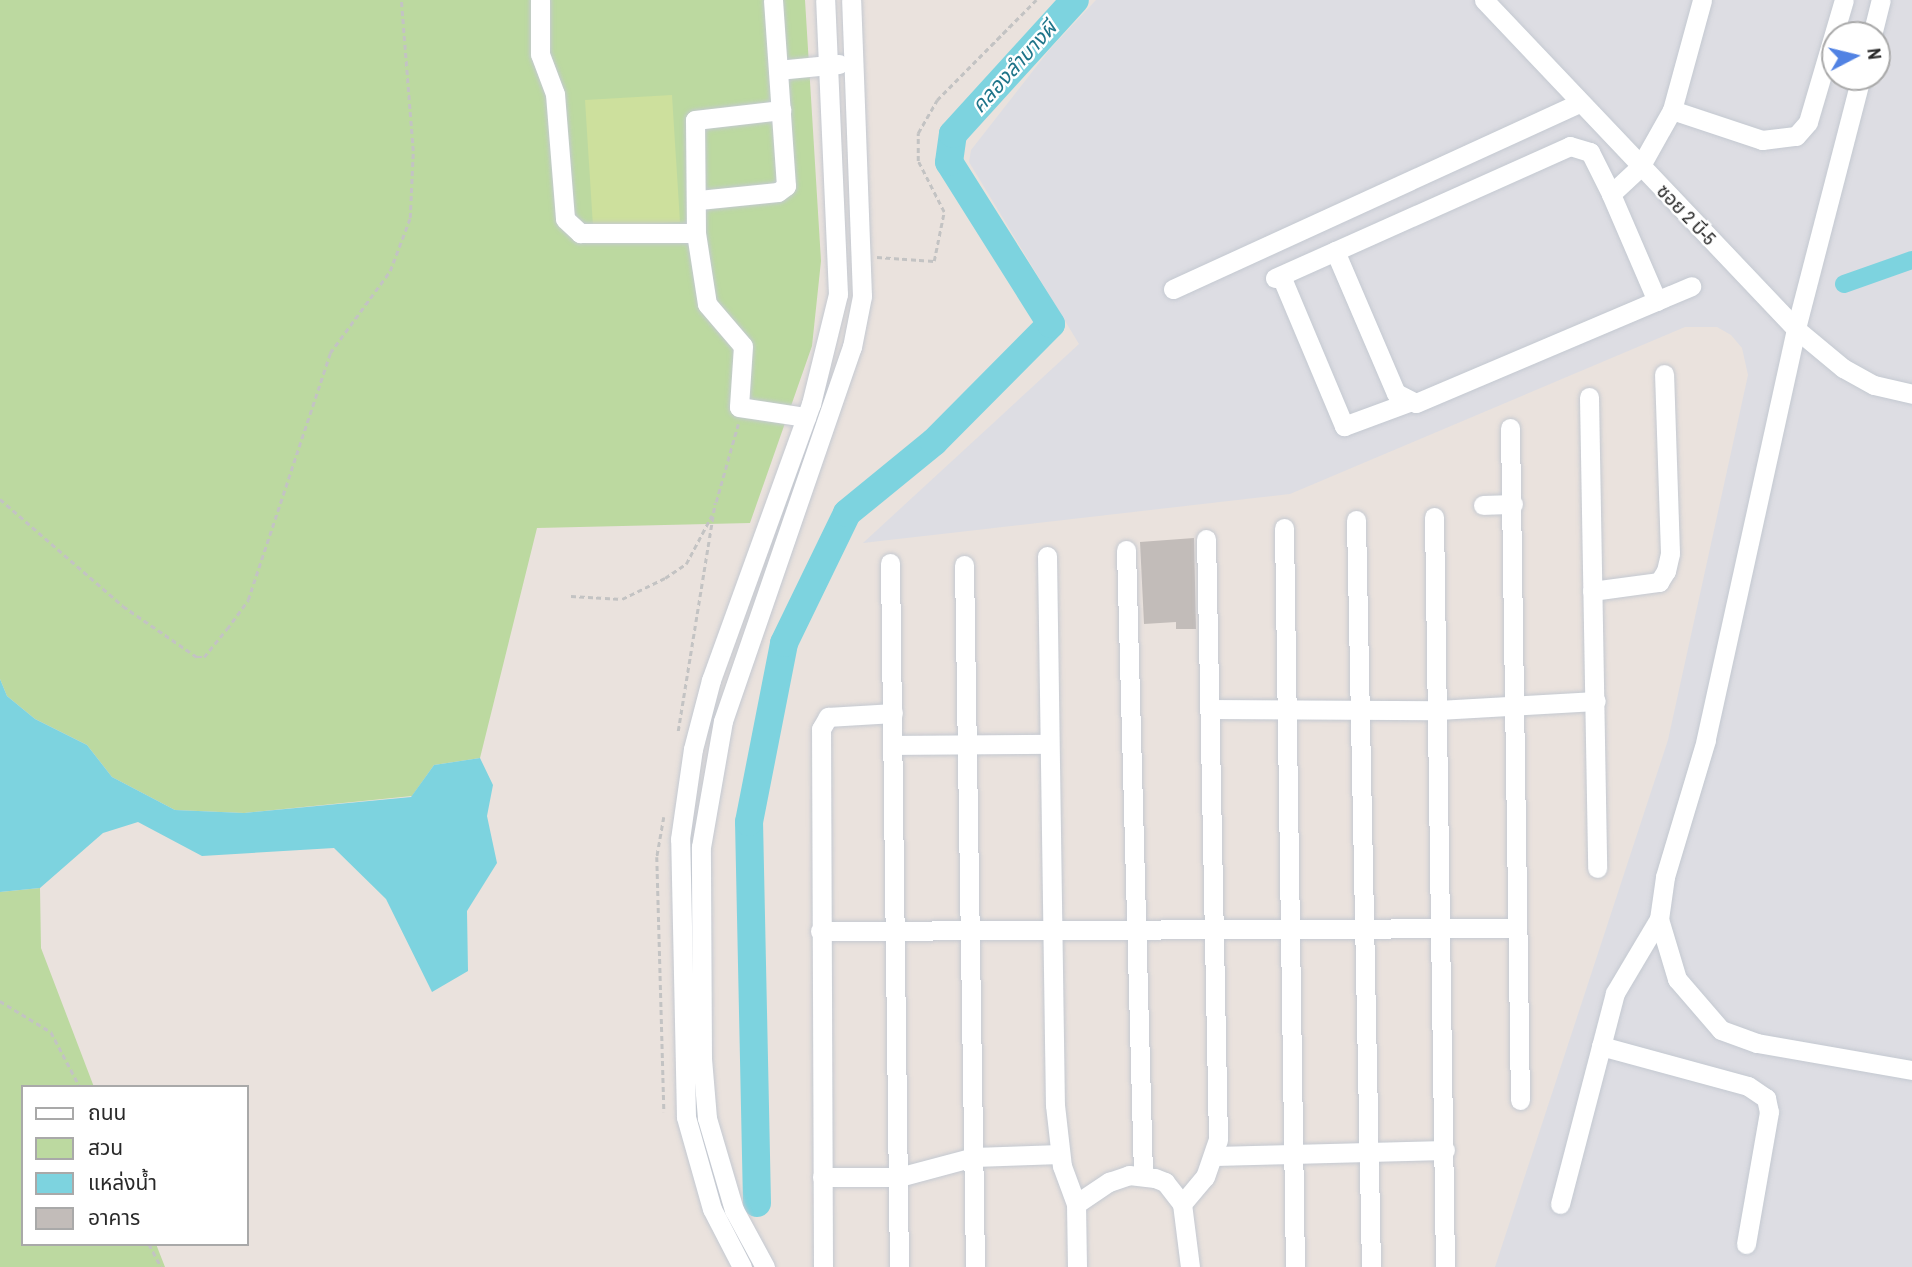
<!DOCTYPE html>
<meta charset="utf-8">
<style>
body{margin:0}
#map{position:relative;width:1912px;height:1267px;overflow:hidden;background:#eae2dd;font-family:"Archivo Narrow","Noto Sans Thai",sans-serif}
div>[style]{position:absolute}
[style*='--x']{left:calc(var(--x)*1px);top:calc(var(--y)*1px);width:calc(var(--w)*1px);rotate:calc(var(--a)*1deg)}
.industrial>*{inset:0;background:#dddde3}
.green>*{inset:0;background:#bcd9a0}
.pitch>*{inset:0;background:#cde09d}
.water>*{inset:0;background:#7dd3df}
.canal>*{height:18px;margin:-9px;padding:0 9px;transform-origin:9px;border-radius:9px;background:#7dd3df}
.river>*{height:28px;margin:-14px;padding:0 14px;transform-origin:14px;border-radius:14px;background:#7dd3df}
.building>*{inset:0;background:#c2bcb9}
.path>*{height:2.5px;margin-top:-1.25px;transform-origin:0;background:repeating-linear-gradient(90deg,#c3c3c3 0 5px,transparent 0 8.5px)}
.roads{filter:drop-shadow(0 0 2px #c4c9d1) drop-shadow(0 0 2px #c4c9d1)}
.minor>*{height:19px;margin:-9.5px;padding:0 9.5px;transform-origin:9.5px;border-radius:9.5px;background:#fff}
span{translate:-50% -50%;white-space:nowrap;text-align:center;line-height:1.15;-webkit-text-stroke:5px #fff;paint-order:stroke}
.street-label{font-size:19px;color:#292929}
.water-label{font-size:21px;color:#1e7489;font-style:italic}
.legend{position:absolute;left:21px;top:1085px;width:228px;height:161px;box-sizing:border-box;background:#fff;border:2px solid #a9a9a9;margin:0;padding:9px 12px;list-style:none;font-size:21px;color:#292929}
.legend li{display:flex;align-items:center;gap:14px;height:35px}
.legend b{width:35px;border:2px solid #a9a9a9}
.north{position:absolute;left:1821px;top:21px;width:70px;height:70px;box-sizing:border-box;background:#fff;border:2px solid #a9a9a9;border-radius:50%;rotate:83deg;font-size:19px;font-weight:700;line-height:28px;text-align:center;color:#292929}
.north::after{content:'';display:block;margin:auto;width:24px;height:32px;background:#5182e3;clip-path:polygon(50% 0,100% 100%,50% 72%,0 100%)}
</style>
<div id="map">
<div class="industrial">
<div style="clip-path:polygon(evenodd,1096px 0,1912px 0,1912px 1267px,1495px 1267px,1668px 740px,1748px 375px,1742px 348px,1731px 335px,1717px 327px,1685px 327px,1290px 494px,863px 543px,1079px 344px,969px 162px,971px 150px,1050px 49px,1096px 0,1835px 35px,1877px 35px,1877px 77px,1835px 77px,1835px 35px)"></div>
</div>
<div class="green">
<div style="clip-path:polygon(0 0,805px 0,821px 261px,812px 346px,750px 523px,537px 528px,480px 758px,434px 765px,412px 796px,244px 813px,175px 810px,112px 777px,87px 745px,35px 719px,7px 696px,0 679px)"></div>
<div style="clip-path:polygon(40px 888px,41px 948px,94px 1087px,23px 1087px,23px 1244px,156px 1244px,165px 1267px,0 1267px,0 892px)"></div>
</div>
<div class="pitch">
<div style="clip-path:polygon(672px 95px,680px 222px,593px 227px,585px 100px)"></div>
</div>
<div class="water">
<div style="clip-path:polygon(0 679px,7px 696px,35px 719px,87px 745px,112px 777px,175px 810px,244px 813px,411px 797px,434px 765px,480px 758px,493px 785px,487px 816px,497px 863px,467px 911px,468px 971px,432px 992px,386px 899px,334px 848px,202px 856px,138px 822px,103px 833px,40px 888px,0 892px)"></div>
</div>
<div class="canal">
<div style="--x:1844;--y:284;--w:72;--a:-19.4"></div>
</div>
<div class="river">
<div style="--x:757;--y:1203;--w:381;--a:-91.2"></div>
<div style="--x:749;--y:822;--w:182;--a:-78.9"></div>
<div style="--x:784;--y:643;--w:144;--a:-64.1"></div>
<div style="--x:847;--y:513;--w:112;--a:-39.2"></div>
<div style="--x:934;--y:442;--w:166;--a:-45.2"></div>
<div style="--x:1051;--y:324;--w:191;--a:-122.2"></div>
<div style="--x:949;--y:162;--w:28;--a:-82"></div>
<div style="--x:953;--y:134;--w:181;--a:-47.7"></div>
</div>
<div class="building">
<div style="clip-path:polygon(1194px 538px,1196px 629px,1176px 629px,1176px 622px,1144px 624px,1140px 542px)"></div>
</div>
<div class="path">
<div style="--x:877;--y:257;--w:57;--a:4"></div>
<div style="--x:934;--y:261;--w:50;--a:-78.5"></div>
<div style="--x:944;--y:212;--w:57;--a:-117"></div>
<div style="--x:918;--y:161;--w:28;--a:-90"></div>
<div style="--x:918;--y:133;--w:38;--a:-60"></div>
<div style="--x:937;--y:100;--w:141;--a:-45.3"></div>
<div style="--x:0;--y:499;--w:163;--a:41"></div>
<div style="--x:123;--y:606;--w:90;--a:34.6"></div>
<div style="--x:197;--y:657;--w:7;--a:0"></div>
<div style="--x:204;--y:657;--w:36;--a:-51"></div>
<div style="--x:227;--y:629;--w:36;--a:-54"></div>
<div style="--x:248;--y:600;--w:260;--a:-71.6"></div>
<div style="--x:330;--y:353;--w:102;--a:-53.8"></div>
<div style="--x:390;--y:271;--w:57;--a:-69.3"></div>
<div style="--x:410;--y:218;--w:67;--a:-87.4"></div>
<div style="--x:413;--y:151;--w:151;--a:-94.5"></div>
<div style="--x:716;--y:502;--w:81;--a:-74.2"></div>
<div style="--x:571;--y:596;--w:51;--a:3.4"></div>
<div style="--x:622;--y:599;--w:48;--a:-26"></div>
<div style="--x:665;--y:578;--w:25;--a:-34"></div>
<div style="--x:686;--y:564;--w:55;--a:-62"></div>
<div style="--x:678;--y:731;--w:231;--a:-80.8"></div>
<div style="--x:664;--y:817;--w:41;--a:99.9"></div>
<div style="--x:657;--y:857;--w:255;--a:88.4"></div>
<div style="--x:0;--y:1001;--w:60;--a:31.3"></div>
<div style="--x:51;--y:1032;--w:62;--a:62.2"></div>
<div style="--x:149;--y:1244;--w:26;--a:62"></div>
</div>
<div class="roads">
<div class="minor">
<div style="--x:540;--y:0;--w:54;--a:90"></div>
<div style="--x:540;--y:54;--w:43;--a:69.4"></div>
<div style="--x:555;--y:94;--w:125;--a:85.4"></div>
<div style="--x:565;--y:219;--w:21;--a:43"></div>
<div style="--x:580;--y:233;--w:116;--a:0"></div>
<div style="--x:696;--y:233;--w:113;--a:-90.5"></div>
<div style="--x:695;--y:120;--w:87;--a:-6.6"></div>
<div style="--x:1484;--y:0;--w:453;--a:46.5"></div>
<div style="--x:1796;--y:329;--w:61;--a:39.7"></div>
<div style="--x:1843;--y:368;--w:35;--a:29"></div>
<div style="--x:1874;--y:385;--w:39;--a:13"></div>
<div style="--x:1872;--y:35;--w:36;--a:-76"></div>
<div style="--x:778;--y:70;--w:61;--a:-5.6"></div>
<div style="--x:1861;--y:77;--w:260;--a:104.5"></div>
<div style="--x:1796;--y:329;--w:421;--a:102.4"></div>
<div style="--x:1706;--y:740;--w:143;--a:106.7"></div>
<div style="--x:1665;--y:877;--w:42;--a:98.1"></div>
<div style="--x:1659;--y:919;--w:63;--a:73.3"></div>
<div style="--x:1677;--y:979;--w:67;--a:49.2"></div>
<div style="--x:1721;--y:1030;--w:38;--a:20"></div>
<div style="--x:1757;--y:1043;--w:157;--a:9.9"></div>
<div style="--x:1672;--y:110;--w:114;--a:-74.7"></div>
<div style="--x:699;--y:200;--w:79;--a:-5.8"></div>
<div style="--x:778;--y:192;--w:10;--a:-37"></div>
<div style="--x:786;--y:186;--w:186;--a:-94"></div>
<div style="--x:696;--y:233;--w:72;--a:81.2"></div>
<div style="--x:707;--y:304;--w:55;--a:49.4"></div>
<div style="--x:743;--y:346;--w:61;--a:93.8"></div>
<div style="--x:739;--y:407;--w:68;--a:8.5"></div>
<div style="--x:1335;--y:251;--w:155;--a:66.8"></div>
<div style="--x:1396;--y:393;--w:22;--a:27"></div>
<div style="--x:1416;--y:403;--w:299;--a:-23"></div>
<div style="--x:1281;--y:276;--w:163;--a:67.2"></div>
<div style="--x:1344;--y:426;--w:69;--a:-20.3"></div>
<div style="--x:1275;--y:278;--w:323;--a:-24.1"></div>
<div style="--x:1570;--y:146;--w:21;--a:17"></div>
<div style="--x:1590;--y:152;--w:47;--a:63.4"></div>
<div style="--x:1173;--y:289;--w:447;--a:-24.6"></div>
<div style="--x:1657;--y:301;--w:116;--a:-113.3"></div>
<div style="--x:1611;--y:194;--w:40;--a:-43"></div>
<div style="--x:1640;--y:167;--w:65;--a:-60.7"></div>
<div style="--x:1672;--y:110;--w:95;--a:18.4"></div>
<div style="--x:1762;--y:140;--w:34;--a:-7"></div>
<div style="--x:1796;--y:136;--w:18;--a:-49"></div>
<div style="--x:1808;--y:122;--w:127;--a:-73.6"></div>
<div style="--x:1589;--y:397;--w:471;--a:89"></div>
<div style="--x:1510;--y:428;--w:672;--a:89.15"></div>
<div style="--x:1483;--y:505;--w:30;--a:-2"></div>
<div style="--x:1434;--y:517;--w:750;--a:89.16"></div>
<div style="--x:1356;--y:520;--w:747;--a:88.85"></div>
<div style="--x:1284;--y:528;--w:739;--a:89.15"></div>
<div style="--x:1126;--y:550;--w:625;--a:88.44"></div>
<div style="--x:1047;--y:556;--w:549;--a:89.17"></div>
<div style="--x:1055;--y:1105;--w:61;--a:83.5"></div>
<div style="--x:1062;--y:1166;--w:40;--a:69.8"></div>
<div style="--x:890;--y:563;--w:704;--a:89.27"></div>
<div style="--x:964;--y:565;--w:702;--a:89.1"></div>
<div style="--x:1592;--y:591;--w:68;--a:-7.7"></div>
<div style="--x:1659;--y:582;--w:13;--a:-58"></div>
<div style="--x:1666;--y:571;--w:18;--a:-77"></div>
<div style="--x:1670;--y:553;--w:179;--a:-91.9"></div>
<div style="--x:1209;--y:709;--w:229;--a:0.3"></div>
<div style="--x:1438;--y:710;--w:158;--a:-3.3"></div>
<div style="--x:894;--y:745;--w:155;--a:-0.4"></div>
<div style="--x:820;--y:931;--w:695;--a:-0.25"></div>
<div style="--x:1601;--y:1046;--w:152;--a:15.2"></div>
<div style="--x:1748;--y:1086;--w:22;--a:34"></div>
<div style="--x:1766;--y:1098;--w:14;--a:78"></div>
<div style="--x:1769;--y:1112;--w:134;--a:99.9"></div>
<div style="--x:1215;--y:1156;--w:230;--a:-1.5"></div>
<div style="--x:822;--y:1177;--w:77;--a:0"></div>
<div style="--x:899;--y:1177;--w:78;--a:-14.9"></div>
<div style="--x:974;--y:1157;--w:86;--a:-2"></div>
<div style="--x:1560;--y:1204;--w:218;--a:-75.4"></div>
<div style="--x:1615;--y:993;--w:86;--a:-59.3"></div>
<div style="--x:742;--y:1267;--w:65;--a:-117.3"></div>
<div style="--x:712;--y:1209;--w:96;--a:-105.8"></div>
<div style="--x:686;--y:1117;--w:278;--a:-91.2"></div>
<div style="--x:680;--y:839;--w:91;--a:-81.8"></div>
<div style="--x:693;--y:749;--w:71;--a:-75.4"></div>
<div style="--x:711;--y:680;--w:294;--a:-70.1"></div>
<div style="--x:811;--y:404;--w:113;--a:-76.2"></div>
<div style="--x:838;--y:294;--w:294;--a:-92.5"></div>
<div style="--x:765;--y:1267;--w:65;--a:-118.5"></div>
<div style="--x:734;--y:1210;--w:96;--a:-106.4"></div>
<div style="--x:707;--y:1118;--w:59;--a:-94.8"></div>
<div style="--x:702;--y:1059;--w:212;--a:-90.3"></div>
<div style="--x:701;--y:847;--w:128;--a:-80.1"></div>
<div style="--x:723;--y:721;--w:396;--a:-71"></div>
<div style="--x:852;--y:347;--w:52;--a:-78.9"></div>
<div style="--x:862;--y:296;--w:296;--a:-92.1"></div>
<div style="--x:823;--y:1267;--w:538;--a:-90.21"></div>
<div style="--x:821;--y:729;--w:14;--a:-60"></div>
<div style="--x:828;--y:717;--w:65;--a:-3.5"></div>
<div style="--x:1077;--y:1267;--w:63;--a:-90.9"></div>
<div style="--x:1076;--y:1204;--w:40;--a:-34"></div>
<div style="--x:1109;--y:1182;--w:21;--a:-19"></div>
<div style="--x:1129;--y:1175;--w:26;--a:7"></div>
<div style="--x:1155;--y:1178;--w:11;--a:22"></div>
<div style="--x:1165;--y:1182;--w:28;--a:52"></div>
<div style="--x:1190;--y:1267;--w:64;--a:-97.2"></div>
<div style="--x:1182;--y:1204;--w:35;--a:-50"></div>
<div style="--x:1205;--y:1177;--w:39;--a:-71"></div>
<div style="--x:1218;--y:1140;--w:601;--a:-91.14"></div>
</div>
</div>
<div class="street-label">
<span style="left:1686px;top:215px;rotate:46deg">ซอย 2 บี-5</span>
</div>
<div class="water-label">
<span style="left:1014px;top:67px;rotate:-48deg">คลองลำบางผี</span>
</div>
<ul class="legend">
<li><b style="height:9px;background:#fff"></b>ถนน</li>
<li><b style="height:19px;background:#bcd9a0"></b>สวน</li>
<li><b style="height:19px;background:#7dd3df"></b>แหล่งน้ำ</li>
<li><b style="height:19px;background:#c2bcb9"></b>อาคาร</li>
</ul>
<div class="north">N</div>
</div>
